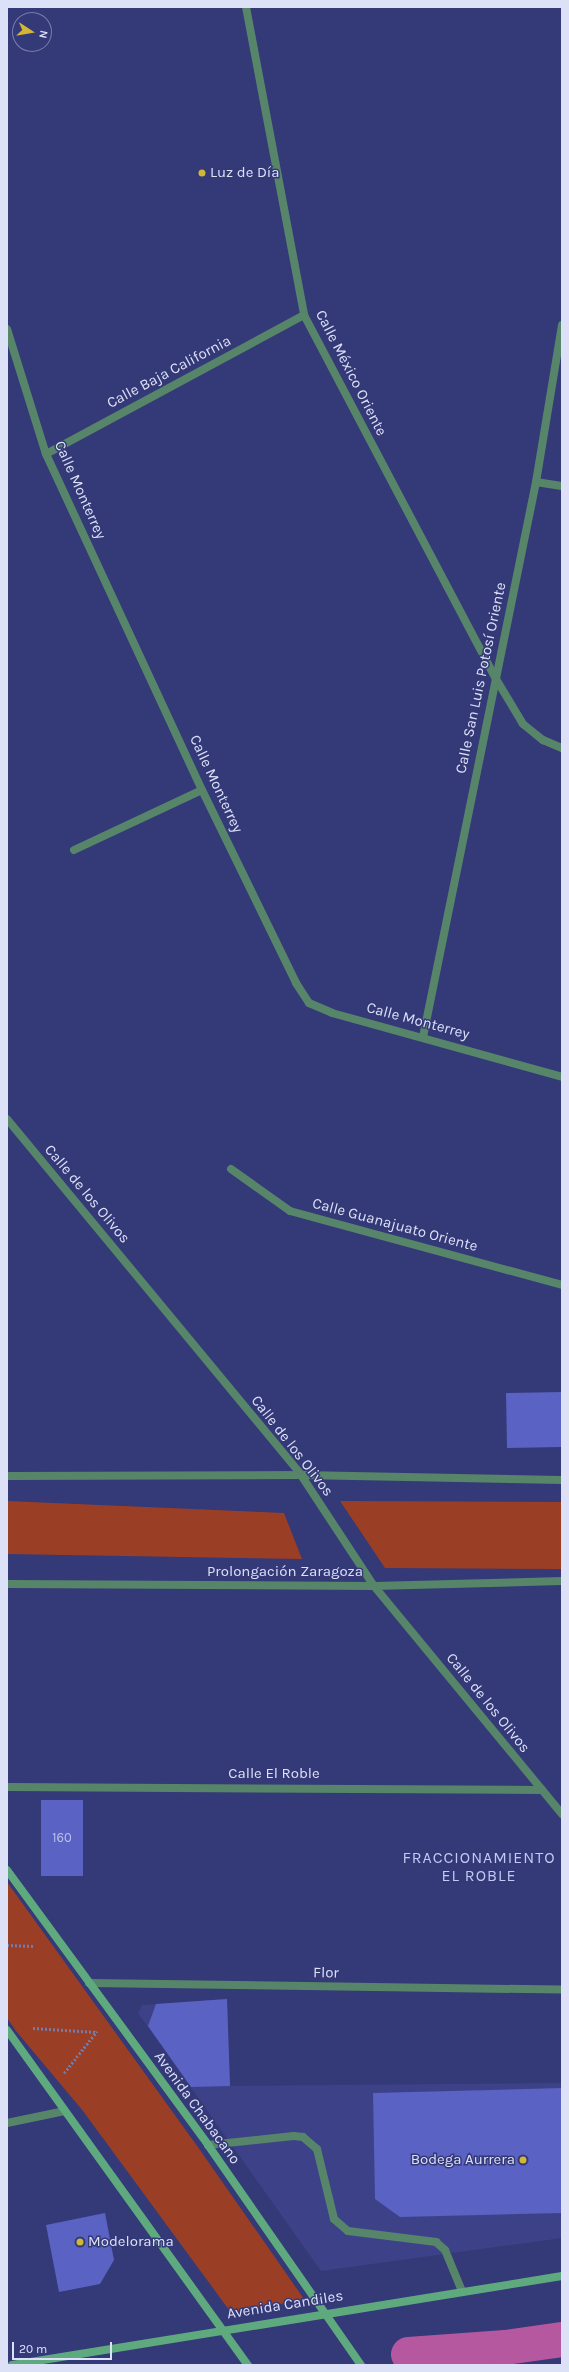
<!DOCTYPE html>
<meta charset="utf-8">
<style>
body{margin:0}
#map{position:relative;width:569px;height:2372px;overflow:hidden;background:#343977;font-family:Karla,sans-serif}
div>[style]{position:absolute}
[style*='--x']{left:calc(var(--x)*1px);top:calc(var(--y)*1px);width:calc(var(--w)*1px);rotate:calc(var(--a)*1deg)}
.built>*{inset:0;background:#3d4288}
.green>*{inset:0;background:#9a3f25}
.canal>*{height:35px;margin:-17.5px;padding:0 17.5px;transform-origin:17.5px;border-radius:17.5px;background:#b558a0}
.building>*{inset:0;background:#5a62c4}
.path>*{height:2.5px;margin-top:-1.25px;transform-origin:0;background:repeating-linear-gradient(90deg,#767ba9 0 2px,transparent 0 4px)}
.service>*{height:8px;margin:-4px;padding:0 4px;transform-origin:4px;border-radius:4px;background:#578569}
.minor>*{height:8px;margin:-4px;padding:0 4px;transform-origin:4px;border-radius:4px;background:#578569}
.tertiary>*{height:8px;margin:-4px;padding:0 4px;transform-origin:4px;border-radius:4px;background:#578569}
.secondary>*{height:8px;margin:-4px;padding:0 4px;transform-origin:4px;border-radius:4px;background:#5eaa7e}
.dots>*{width:11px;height:11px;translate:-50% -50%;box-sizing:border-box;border:2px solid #343977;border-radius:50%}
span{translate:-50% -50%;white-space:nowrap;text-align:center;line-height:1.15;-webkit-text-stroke:3px #343977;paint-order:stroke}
.number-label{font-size:13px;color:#bcc1eb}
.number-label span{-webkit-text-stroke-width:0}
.poi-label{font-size:15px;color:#dde1f8}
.left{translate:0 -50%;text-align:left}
.right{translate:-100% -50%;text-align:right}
.street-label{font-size:15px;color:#dde1f8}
.neighbourhood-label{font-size:16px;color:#c1c9f5;letter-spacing:1px}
.frame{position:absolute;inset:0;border:8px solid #dde1f8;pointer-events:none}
.north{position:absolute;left:12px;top:12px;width:40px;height:40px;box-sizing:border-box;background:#343977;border:1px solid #787cab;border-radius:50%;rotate:102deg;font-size:11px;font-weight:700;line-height:16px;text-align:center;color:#dde1f8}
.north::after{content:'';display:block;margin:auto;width:14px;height:18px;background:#d2b736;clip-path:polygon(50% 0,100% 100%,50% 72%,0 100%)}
.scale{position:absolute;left:12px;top:2342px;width:100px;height:18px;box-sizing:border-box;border:2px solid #dde1f8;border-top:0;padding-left:5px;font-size:12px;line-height:14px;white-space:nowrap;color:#dde1f8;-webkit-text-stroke:3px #343977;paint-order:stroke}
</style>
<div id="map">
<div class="built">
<div style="clip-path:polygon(227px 1999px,230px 2086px,562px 2083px,562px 2238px,321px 2271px,138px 2013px,142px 2005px)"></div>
</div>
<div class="green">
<div style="clip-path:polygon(7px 1501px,284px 1513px,302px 1559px,7px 1554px)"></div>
<div style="clip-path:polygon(340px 1501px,562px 1502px,562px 1569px,385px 1568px)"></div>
<div style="clip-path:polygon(7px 1882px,200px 2150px,304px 2299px,232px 2314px,83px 2111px,16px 2031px,7px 2018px)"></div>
</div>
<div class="canal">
<div style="--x:408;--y:2354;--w:97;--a:-4.1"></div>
<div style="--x:505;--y:2347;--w:58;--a:-8"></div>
</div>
<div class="building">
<div style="clip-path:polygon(562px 1392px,562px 1447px,507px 1448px,506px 1393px)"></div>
<div style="clip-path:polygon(41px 1800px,83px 1800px,83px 1876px,41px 1876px)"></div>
<div style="clip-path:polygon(227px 1999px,230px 2086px,191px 2087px,148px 2026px,156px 2004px)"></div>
<div style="clip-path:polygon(562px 2088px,562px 2213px,400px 2217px,375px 2199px,373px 2093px)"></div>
<div style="clip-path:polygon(105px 2213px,114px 2260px,100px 2284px,59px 2292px,46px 2225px)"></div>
</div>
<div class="path">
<div style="--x:7;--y:1945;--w:27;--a:2"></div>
<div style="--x:33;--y:2028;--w:63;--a:3.6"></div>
<div style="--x:64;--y:2073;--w:53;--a:-51.8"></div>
</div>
<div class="service">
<div style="--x:208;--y:2145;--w:86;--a:-6"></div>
<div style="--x:294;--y:2136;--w:9;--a:6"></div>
<div style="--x:303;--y:2137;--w:18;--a:41"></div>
<div style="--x:317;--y:2149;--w:72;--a:76.3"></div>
<div style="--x:334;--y:2219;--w:18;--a:41"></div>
<div style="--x:348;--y:2231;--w:89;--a:7.1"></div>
<div style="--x:436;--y:2242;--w:12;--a:42"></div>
<div style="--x:445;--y:2250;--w:44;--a:67.5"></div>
</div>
<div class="minor">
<div style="--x:246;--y:7;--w:313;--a:79.3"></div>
<div style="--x:304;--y:315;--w:412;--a:62.2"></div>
<div style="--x:496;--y:679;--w:52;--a:59"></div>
<div style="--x:523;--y:724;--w:26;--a:39"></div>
<div style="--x:543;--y:740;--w:21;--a:23"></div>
<div style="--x:7;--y:329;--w:131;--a:72.7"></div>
<div style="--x:46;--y:454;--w:370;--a:65.1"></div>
<div style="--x:202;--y:790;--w:215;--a:64"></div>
<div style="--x:296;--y:983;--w:24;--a:57"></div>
<div style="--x:309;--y:1003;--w:25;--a:23"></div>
<div style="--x:332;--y:1013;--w:239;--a:15.5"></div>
<div style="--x:46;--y:454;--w:293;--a:-28.3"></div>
<div style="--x:536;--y:482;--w:26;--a:9"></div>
<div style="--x:74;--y:850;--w:141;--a:-25.1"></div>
<div style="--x:423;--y:1037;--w:566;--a:-78.49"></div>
<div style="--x:536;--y:482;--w:159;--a:-80.6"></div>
<div style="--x:7;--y:1119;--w:462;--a:50.4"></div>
<div style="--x:301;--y:1475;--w:133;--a:56.7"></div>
<div style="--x:374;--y:1586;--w:296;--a:50.5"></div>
<div style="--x:231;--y:1169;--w:72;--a:35.4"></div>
<div style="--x:290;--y:1211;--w:282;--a:15.2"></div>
<div style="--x:7;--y:1787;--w:535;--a:0.32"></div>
<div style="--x:89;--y:1983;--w:473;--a:0.8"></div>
<div style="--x:7;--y:2123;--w:59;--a:-11.7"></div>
</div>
<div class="tertiary">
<div style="--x:7;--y:1476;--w:294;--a:-0.2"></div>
<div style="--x:301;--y:1475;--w:261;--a:1.1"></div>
<div style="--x:7;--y:1584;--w:367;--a:0.3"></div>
<div style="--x:374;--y:1586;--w:188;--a:-1.5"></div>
</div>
<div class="secondary">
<div style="--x:7;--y:1870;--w:341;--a:53.8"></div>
<div style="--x:208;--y:2145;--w:268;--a:55.2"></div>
<div style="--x:7;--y:2030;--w:413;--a:54.3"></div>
<div style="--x:12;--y:2365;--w:557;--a:-9.19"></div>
</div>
<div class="dots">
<div style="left:202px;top:173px;background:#d2b736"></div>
<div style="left:523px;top:2160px;background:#d2b736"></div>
<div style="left:80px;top:2242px;background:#d2b736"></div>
</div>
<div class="number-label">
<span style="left:62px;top:1838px">160</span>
</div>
<div class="poi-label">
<span class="left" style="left:210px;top:173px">Luz de Día</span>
<span class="right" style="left:515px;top:2160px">Bodega Aurrera</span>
<span class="left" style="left:88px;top:2242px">Modelorama</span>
</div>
<div class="street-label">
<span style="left:169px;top:372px;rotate:-28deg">Calle Baja California</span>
<span style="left:351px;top:373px;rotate:63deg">Calle México Oriente</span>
<span style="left:80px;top:490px;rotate:66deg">Calle Monterrey</span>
<span style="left:481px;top:678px;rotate:-78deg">Calle San Luis Potosí Oriente</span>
<span style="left:216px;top:784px;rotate:65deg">Calle Monterrey</span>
<span style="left:418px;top:1021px;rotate:15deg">Calle Monterrey</span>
<span style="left:87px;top:1194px;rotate:50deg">Calle de los Olivos</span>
<span style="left:395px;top:1225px;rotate:15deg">Calle Guanajuato Oriente</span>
<span style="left:292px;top:1446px;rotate:52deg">Calle de los Olivos</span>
<span style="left:285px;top:1572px">Prolongación Zaragoza</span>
<span style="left:488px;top:1703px;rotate:51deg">Calle de los Olivos</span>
<span style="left:274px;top:1774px">Calle El Roble</span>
<span style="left:326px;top:1973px;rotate:1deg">Flor</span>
<span style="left:197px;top:2108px;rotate:54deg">Avenida Chabacano</span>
<span style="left:285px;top:2305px;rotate:-9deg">Avenida Candiles</span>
</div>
<div class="neighbourhood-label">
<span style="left:479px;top:1867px">FRACCIONAMIENTO<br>EL ROBLE</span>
</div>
<div class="frame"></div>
<div class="north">N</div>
<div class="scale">20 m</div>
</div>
